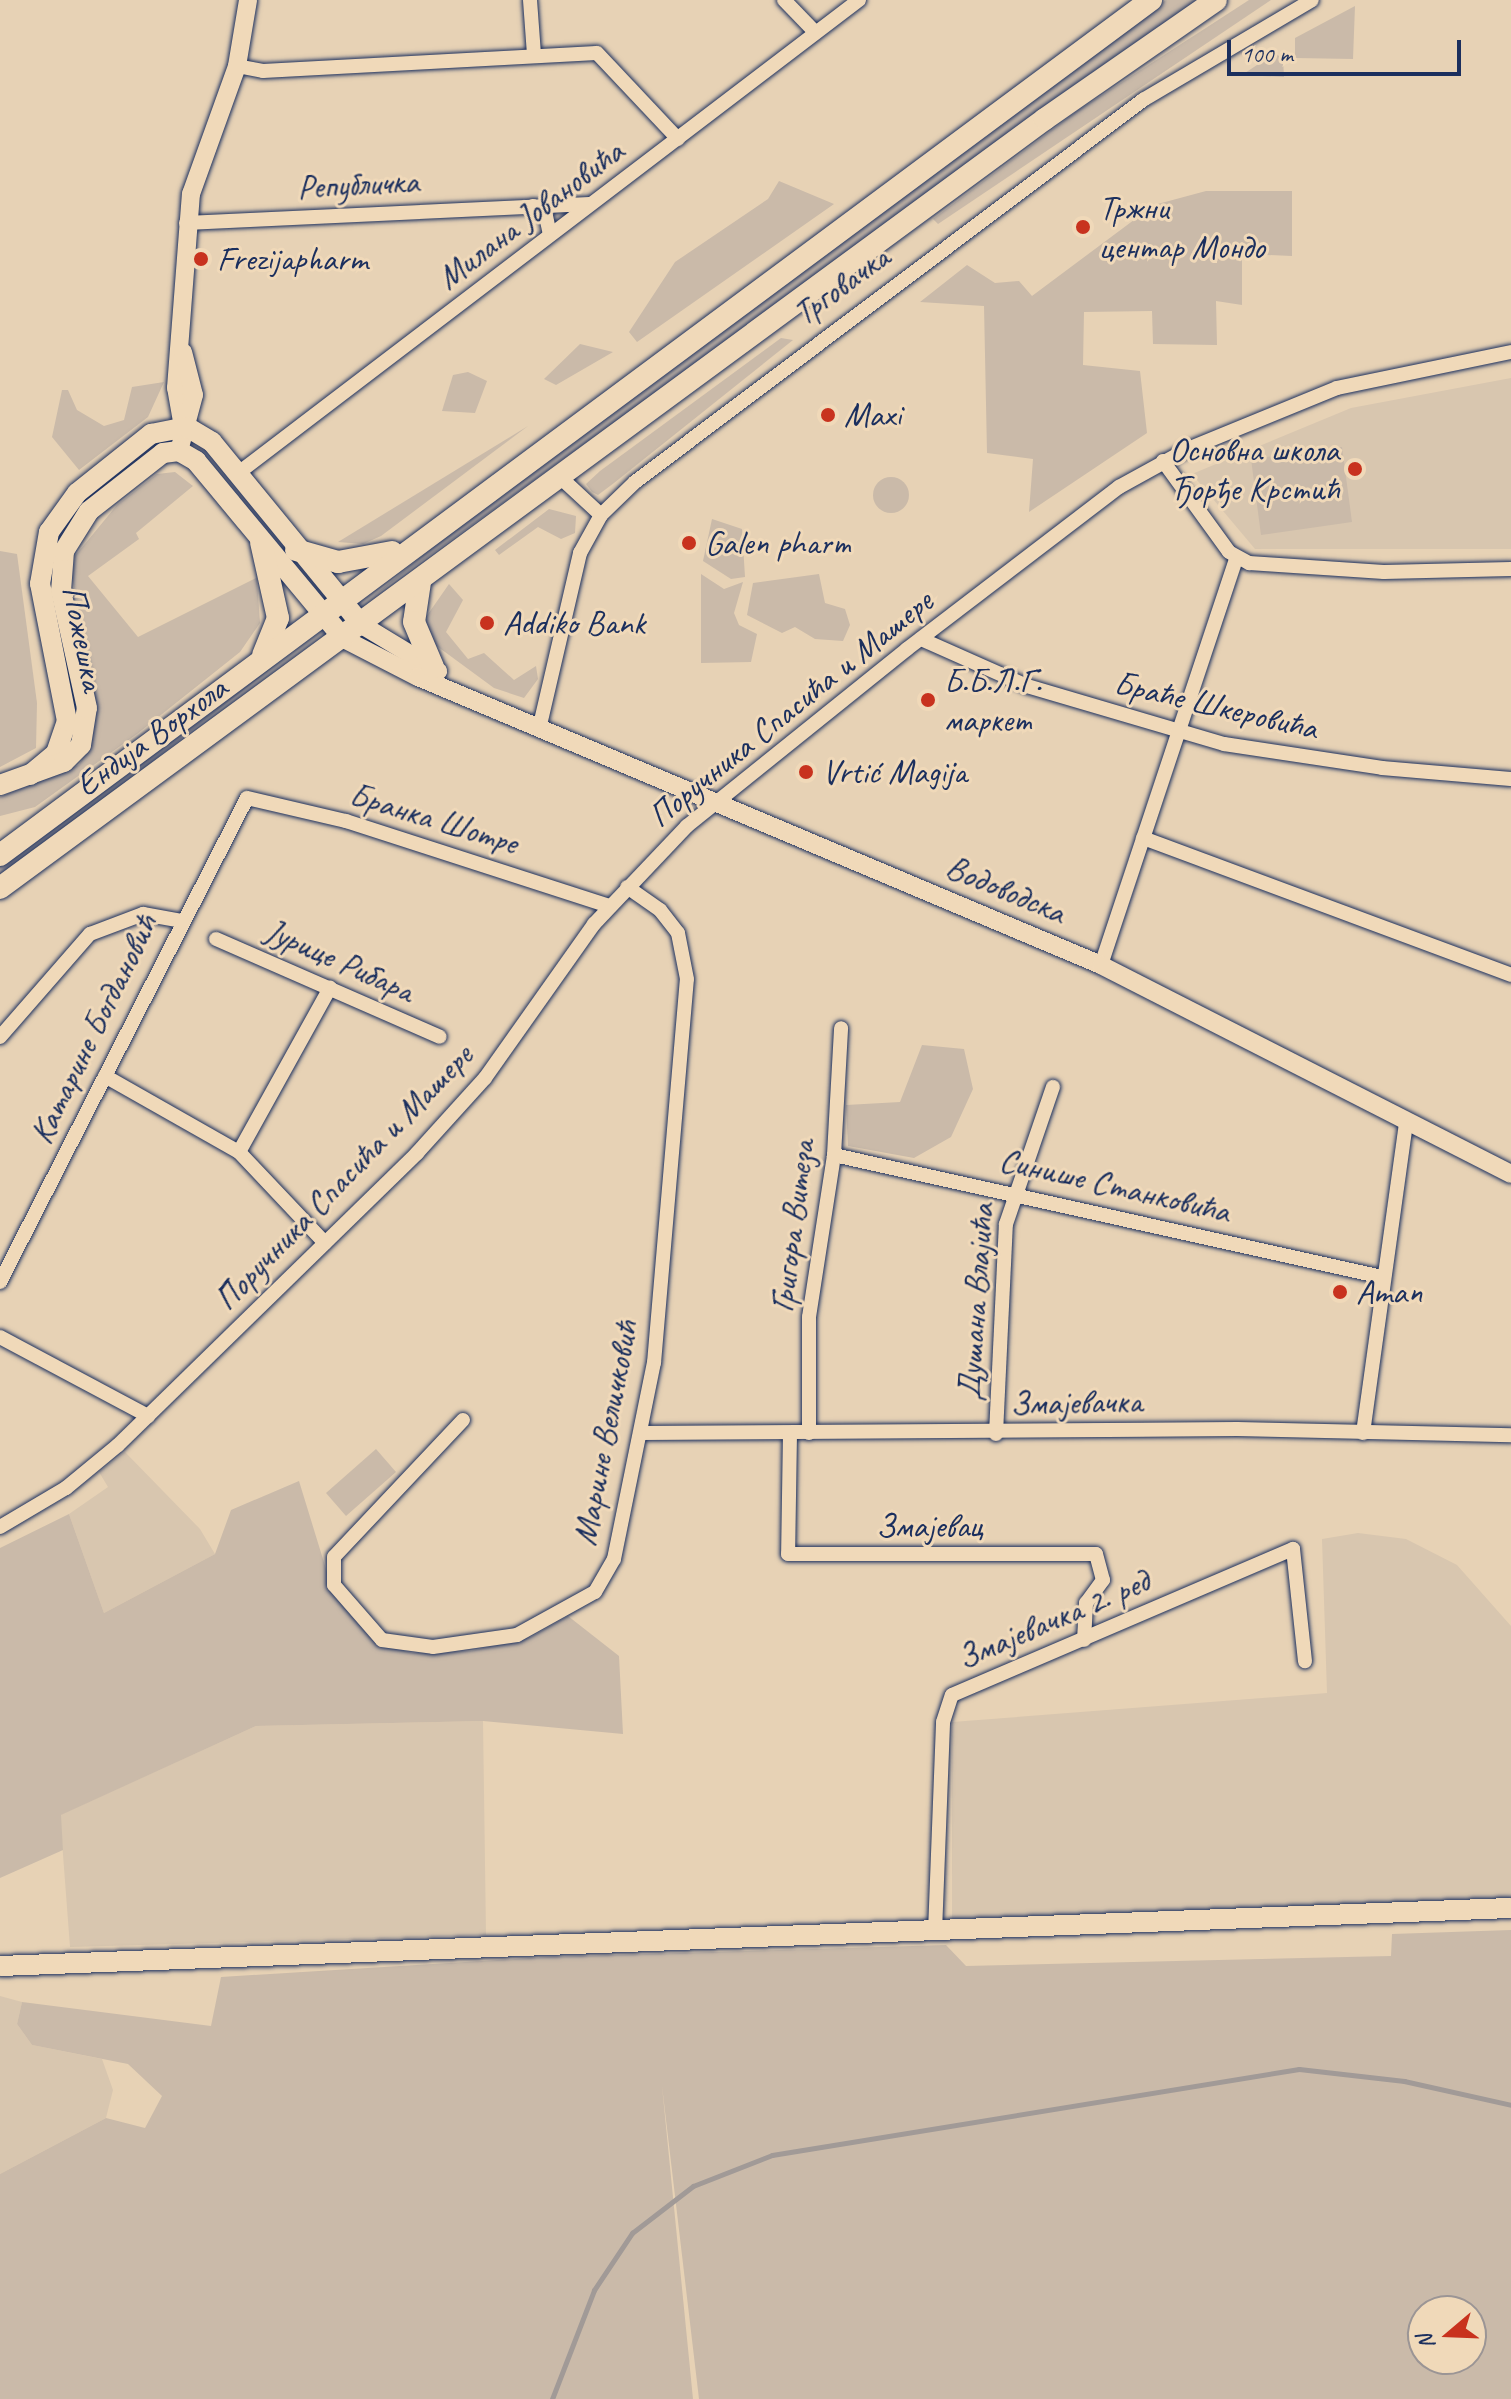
<!DOCTYPE html>
<meta charset="utf-8">
<style>
body{margin:0}
#map{position:relative;width:1511px;height:2399px;overflow:hidden;background:#e7d2b5;font-family:Caveat,sans-serif}
div>[style]{position:absolute}
[style*='--x']{left:calc(var(--x)*1px);top:calc(var(--y)*1px);width:calc(var(--w)*1px);rotate:calc(var(--a)*1deg)}
.built>*{inset:0;background:#d8c6af}
.green>*{inset:0;background:#cabaa9}
.round{border-radius:50%}
.stream>*{height:5px;margin:-2.5px;padding:0 2.5px;transform-origin:2.5px;border-radius:2.5px;background:#a19a97}
.roads{filter:drop-shadow(0 0 2px #1b2f5e) drop-shadow(0 0 2px #1b2f5e)}
.minor>*{height:14px;margin:-7px;padding:0 7px;transform-origin:7px;border-radius:7px;background:#f0d9b9}
.tertiary>*{height:18px;margin:-9px;padding:0 9px;transform-origin:9px;border-radius:9px;background:#f0d9b9}
.secondary>*{height:20px;margin:-10px;padding:0 10px;transform-origin:10px;border-radius:10px;background:#f0d9b9}
.primary>*{height:22px;margin:-11px;padding:0 11px;transform-origin:11px;border-radius:11px;background:#f0d9b9}
.dots>*{width:22px;height:22px;translate:-50% -50%;box-sizing:border-box;border:4px solid #f0d9b9;border-radius:50%}
span{translate:-50% -50%;white-space:nowrap;text-align:center;line-height:1.15;-webkit-text-stroke:6px #f0d9b9;paint-order:stroke}
.street-label{font-size:34px;color:#1b2f5e}
.poi-label{font-size:34px;color:#1b2f5e}
.left{translate:0 -50%;text-align:left}
.right{translate:-100% -50%;text-align:right}
.north{position:absolute;left:1407px;top:2295px;width:80px;height:80px;box-sizing:border-box;background:#f0d9b9;border:2px solid #9b9595;border-radius:50%;rotate:251deg;font-size:22px;font-weight:700;line-height:32px;text-align:center;color:#1b2f5e}
.north::after{content:'';display:block;margin:auto;width:28px;height:36px;background:#c8321e;clip-path:polygon(50% 0,100% 100%,50% 72%,0 100%)}
.scale{position:absolute;left:1227px;top:40px;width:234px;height:36px;box-sizing:border-box;border:4px solid #1b2f5e;border-top:0;padding-left:10px;font-size:24px;line-height:28px;white-space:nowrap;color:#1b2f5e;-webkit-text-stroke:6px #f0d9b9;paint-order:stroke}
</style>
<div id="map">
<div class="built">
<div style="clip-path:polygon(1511px 378px,1511px 549px,1255px 549px,1192px 474px,1351px 408px)"></div>
<div style="clip-path:polygon(125px 1452px,200px 1529px,215px 1554px,104px 1613px,69px 1514px,108px 1487px,99px 1472px)"></div>
<div style="clip-path:polygon(1358px 1533px,1406px 1539px,1457px 1565px,1511px 1626px,1511px 1903px,952px 1923px,952px 1722px,1327px 1693px,1322px 1539px)"></div>
<div style="clip-path:polygon(483px 1721px,486px 1935px,70px 1947px,60px 1815px,256px 1726px)"></div>
<div style="clip-path:polygon(0 1996px,22px 2002px,17px 2024px,32px 2045px,102px 2059px,113px 2090px,106px 2118px,0 2174px)"></div>
</div>
<div class="green">
<div style="clip-path:polygon(1166px 0,1200px 0,372px 597px,505px 488px)"></div>
<div style="clip-path:polygon(1249px 0,1271px 0,938px 224px,933px 219px,1076px 112px)"></div>
<div style="clip-path:polygon(1355px 6px,1353px 59px,1295px 58px,1295px 38px)"></div>
<div style="clip-path:polygon(1275px 53px,1283px 59px,1284px 77px,1242px 75px)"></div>
<div style="clip-path:polygon(779px 181px,834px 204px,637px 342px,629px 332px,675px 262px,768px 199px)"></div>
<div style="clip-path:polygon(1206px 191px,1292px 191px,1292px 256px,1242px 254px,1242px 305px,1216px 301px,1217px 345px,1153px 344px,1152px 311px,1084px 312px,1083px 365px,1140px 371px,1147px 433px,1029px 512px,1033px 459px,987px 453px,984px 306px,920px 302px,967px 265px,995px 283px,1019px 281px,1032px 296px,1154px 205px)"></div>
<div style="clip-path:polygon(781px 338px,793px 340px,614px 483px,598px 495px,592px 492px,586px 484px,600px 471px)"></div>
<div style="clip-path:polygon(580px 344px,613px 352px,556px 385px,544px 379px)"></div>
<div style="clip-path:polygon(468px 372px,487px 381px,475px 413px,442px 411px,453px 375px)"></div>
<div style="clip-path:polygon(164px 382px,148px 417px,79px 470px,52px 437px,62px 390px,68px 390px,77px 410px,104px 426px,124px 420px,132px 387px)"></div>
<div style="clip-path:polygon(528px 426px,381px 536px,363px 544px,338px 542px)"></div>
<div style="clip-path:polygon(1342px 447px,1352px 522px,1261px 535px,1251px 459px)"></div>
<div style="clip-path:polygon(175px 472px,193px 486px,136px 533px,139px 539px,88px 576px,138px 637px,256px 578px,256px 567px,260px 623px,240px 652px,137px 734px,35px 807px,0 816px,0 797px,79px 765px,92px 741px,95px 695px,72px 577px,75px 556px,117px 505px,157px 474px)"></div>
<div class="round" style="left:873px;top:477px;width:36px;height:36px"></div>
<div style="clip-path:polygon(549px 509px,576px 516px,575px 533px,561px 539px,538px 527px,499px 555px,495px 550px)"></div>
<div style="clip-path:polygon(712px 519px,742px 529px,745px 577px,731px 579px,703px 561px)"></div>
<div style="clip-path:polygon(0 551px,17px 554px,37px 703px,36px 748px,0 767px)"></div>
<div style="clip-path:polygon(701px 574px,724px 589px,743px 582px,734px 613px,739px 625px,757px 634px,751px 662px,701px 663px)"></div>
<div style="clip-path:polygon(819px 574px,825px 603px,845px 609px,850px 625px,843px 641px,815px 639px,795px 627px,782px 633px,747px 615px,753px 583px)"></div>
<div style="clip-path:polygon(449px 584px,463px 600px,446px 632px,468px 659px,484px 653px,514px 680px,536px 666px,538px 679px,524px 698px,494px 688px,430px 641px,426px 617px)"></div>
<div style="clip-path:polygon(302px 644px,111px 794px,0 874px,0 865px)"></div>
<div style="clip-path:polygon(922px 1045px,964px 1049px,973px 1089px,951px 1137px,914px 1158px,848px 1146px,846px 1105px,900px 1102px)"></div>
<div style="clip-path:polygon(376px 1449px,396px 1472px,346px 1516px,326px 1493px)"></div>
<div style="clip-path:polygon(299px 1481px,334px 1595px,374px 1642px,412px 1653px,471px 1651px,531px 1637px,568px 1616px,619px 1656px,623px 1734px,483px 1721px,256px 1726px,61px 1815px,63px 1850px,0 1878px,0 1548px,69px 1514px,104px 1613px,215px 1554px,231px 1510px)"></div>
<div style="clip-path:polygon(evenodd,1511px 1930px,1511px 2399px,699px 2399px,662px 2086px,693px 2399px,0 2399px,0 2174px,106px 2118px,145px 2128px,162px 2096px,128px 2064px,32px 2045px,17px 2024px,22px 2002px,211px 2026px,221px 1977px,547px 1957px,946px 1945px,966px 1966px,1391px 1956px,1392px 1934px,1511px 1930px,1423px 2311px,1471px 2311px,1471px 2359px,1423px 2359px,1423px 2311px)"></div>
</div>
<div class="stream">
<div style="--x:552;--y:2399;--w:117;--a:-68.9"></div>
<div style="--x:594;--y:2290;--w:69;--a:-56.3"></div>
<div style="--x:632;--y:2233;--w:77;--a:-37.6"></div>
<div style="--x:693;--y:2186;--w:85;--a:-21.4"></div>
<div style="--x:772;--y:2155;--w:534;--a:-9.27"></div>
<div style="--x:1299;--y:2069;--w:106;--a:6.5"></div>
<div style="--x:1404;--y:2081;--w:110;--a:12.6"></div>
</div>
<div class="roads">
<div class="minor">
<div style="--x:530;--y:0;--w:55;--a:85.8"></div>
<div style="--x:784;--y:0;--w:45;--a:45.9"></div>
<div style="--x:237;--y:66;--w:26;--a:11"></div>
<div style="--x:263;--y:71;--w:334;--a:-3.1"></div>
<div style="--x:597;--y:53;--w:118;--a:46.7"></div>
<div style="--x:533;--y:206;--w:16;--a:38"></div>
<div style="--x:546;--y:216;--w:19;--a:78"></div>
<div style="--x:186;--y:223;--w:404;--a:-2.7"></div>
<div style="--x:1163;--y:461;--w:112;--a:54"></div>
<div style="--x:1229;--y:552;--w:23;--a:29"></div>
<div style="--x:1249;--y:563;--w:135;--a:3.8"></div>
<div style="--x:1384;--y:572;--w:127;--a:-1.4"></div>
<div style="--x:237;--y:474;--w:782;--a:-37.31"></div>
<div style="--x:560;--y:477;--w:56;--a:42.8"></div>
<div style="--x:921;--y:639;--w:116;--a:23.9"></div>
<div style="--x:1027;--y:686;--w:205;--a:16.4"></div>
<div style="--x:1224;--y:744;--w:160;--a:8.6"></div>
<div style="--x:1382;--y:768;--w:129;--a:4.9"></div>
<div style="--x:540;--y:725;--w:177;--a:-76.9"></div>
<div style="--x:580;--y:553;--w:43;--a:-61.1"></div>
<div style="--x:601;--y:515;--w:47;--a:-44.1"></div>
<div style="--x:635;--y:482;--w:636;--a:-36.94"></div>
<div style="--x:1143;--y:100;--w:196;--a:-30.6"></div>
<div style="--x:1143;--y:838;--w:393;--a:20.4"></div>
<div style="--x:216;--y:939;--w:244;--a:23.6"></div>
<div style="--x:1101;--y:965;--w:429;--a:-71.6"></div>
<div style="--x:0;--y:1037;--w:137;--a:-48.9"></div>
<div style="--x:90;--y:934;--w:57;--a:-20.7"></div>
<div style="--x:143;--y:914;--w:39;--a:10"></div>
<div style="--x:105;--y:1076;--w:154;--a:29.6"></div>
<div style="--x:239;--y:1152;--w:125;--a:46.6"></div>
<div style="--x:239;--y:1152;--w:188;--a:-61"></div>
<div style="--x:834;--y:1155;--w:561;--a:12.55"></div>
<div style="--x:0;--y:1282;--w:543;--a:-62.96"></div>
<div style="--x:247;--y:798;--w:102;--a:13.1"></div>
<div style="--x:346;--y:821;--w:276;--a:17.9"></div>
<div style="--x:0;--y:1337;--w:168;--a:28.1"></div>
<div style="--x:463;--y:1420;--w:188;--a:133.3"></div>
<div style="--x:334;--y:1557;--w:28;--a:90"></div>
<div style="--x:334;--y:1585;--w:73;--a:48.9"></div>
<div style="--x:382;--y:1640;--w:51;--a:7.8"></div>
<div style="--x:433;--y:1647;--w:85;--a:-8.1"></div>
<div style="--x:517;--y:1635;--w:89;--a:-28.9"></div>
<div style="--x:595;--y:1592;--w:38;--a:-60"></div>
<div style="--x:614;--y:1559;--w:200;--a:-78.5"></div>
<div style="--x:654;--y:1363;--w:385;--a:-85.1"></div>
<div style="--x:687;--y:979;--w:47;--a:-101.1"></div>
<div style="--x:678;--y:933;--w:29;--a:-128"></div>
<div style="--x:660;--y:910;--w:40;--a:-145.1"></div>
<div style="--x:641;--y:1433;--w:596;--a:-0.38"></div>
<div style="--x:1237;--y:1429;--w:274;--a:1.3"></div>
<div style="--x:790;--y:1433;--w:121;--a:90.9"></div>
<div style="--x:788;--y:1554;--w:308;--a:0"></div>
<div style="--x:1096;--y:1554;--w:27;--a:75"></div>
<div style="--x:1103;--y:1580;--w:29;--a:126"></div>
<div style="--x:1086;--y:1603;--w:37;--a:93"></div>
<div style="--x:809;--y:1433;--w:116;--a:-90"></div>
<div style="--x:809;--y:1317;--w:164;--a:-81.2"></div>
<div style="--x:834;--y:1155;--w:127;--a:-86.8"></div>
<div style="--x:1363;--y:1433;--w:311;--a:-82.1"></div>
<div style="--x:996;--y:1434;--w:210;--a:-87.3"></div>
<div style="--x:1006;--y:1224;--w:145;--a:-71.1"></div>
<div style="--x:0;--y:1527;--w:77;--a:-30.6"></div>
<div style="--x:66;--y:1488;--w:67;--a:-39.6"></div>
<div style="--x:118;--y:1445;--w:418;--a:-44.3"></div>
<div style="--x:417;--y:1153;--w:101;--a:-47.8"></div>
<div style="--x:485;--y:1078;--w:189;--a:-54.7"></div>
<div style="--x:594;--y:924;--w:135;--a:-46.5"></div>
<div style="--x:687;--y:826;--w:282;--a:-38.8"></div>
<div style="--x:907;--y:649;--w:267;--a:-37.4"></div>
<div style="--x:1119;--y:487;--w:79;--a:-28.8"></div>
<div style="--x:1188;--y:449;--w:161;--a:-22.3"></div>
<div style="--x:1337;--y:388;--w:178;--a:-11.7"></div>
<div style="--x:935;--y:1932;--w:210;--a:-87.8"></div>
<div style="--x:943;--y:1722;--w:28;--a:-72"></div>
<div style="--x:952;--y:1695;--w:371;--a:-23.2"></div>
<div style="--x:1293;--y:1549;--w:113;--a:83.9"></div>
</div>
<div class="tertiary">
<div style="--x:183;--y:427;--w:40;--a:-100"></div>
<div style="--x:176;--y:388;--w:195;--a:-85.6"></div>
<div style="--x:191;--y:194;--w:136;--a:-70.2"></div>
<div style="--x:237;--y:66;--w:67;--a:-80.5"></div>
<div style="--x:179;--y:451;--w:58;--a:-75"></div>
<div style="--x:194;--y:395;--w:44;--a:-104.3"></div>
<div style="--x:362;--y:625;--w:89;--a:31.2"></div>
<div style="--x:344;--y:639;--w:83;--a:27.2"></div>
<div style="--x:418;--y:677;--w:741;--a:22.86"></div>
<div style="--x:1101;--y:965;--w:460;--a:27"></div>
</div>
<div class="secondary">
<div style="--x:30;--y:775;--w:34;--a:-40"></div>
<div style="--x:56;--y:753;--w:34;--a:-71"></div>
<div style="--x:67;--y:721;--w:140;--a:-101.1"></div>
<div style="--x:40;--y:584;--w:53;--a:-80.2"></div>
<div style="--x:49;--y:532;--w:48;--a:-54.3"></div>
<div style="--x:77;--y:493;--w:95;--a:-38.6"></div>
<div style="--x:151;--y:434;--w:37;--a:-11"></div>
<div style="--x:187;--y:427;--w:29;--a:31"></div>
<div style="--x:212;--y:442;--w:237;--a:50.7"></div>
<div style="--x:0;--y:785;--w:68;--a:-19.8"></div>
<div style="--x:64;--y:762;--w:24;--a:-45"></div>
<div style="--x:81;--y:745;--w:37;--a:-81"></div>
<div style="--x:87;--y:708;--w:120;--a:-102.5"></div>
<div style="--x:61;--y:591;--w:40;--a:-85.7"></div>
<div style="--x:64;--y:551;--w:47;--a:-58"></div>
<div style="--x:89;--y:511;--w:94;--a:-38.1"></div>
<div style="--x:163;--y:453;--w:16;--a:-7"></div>
<div style="--x:179;--y:451;--w:20;--a:30"></div>
<div style="--x:196;--y:461;--w:231;--a:50.3"></div>
<div style="--x:0;--y:1966;--w:1512;--a:-2.2"></div>
</div>
<div class="primary">
<div style="--x:261;--y:542;--w:78;--a:77.4"></div>
<div style="--x:278;--y:618;--w:40;--a:112"></div>
<div style="--x:296;--y:550;--w:44;--a:15.9"></div>
<div style="--x:338;--y:562;--w:55;--a:-10.5"></div>
<div style="--x:420;--y:582;--w:40;--a:98.5"></div>
<div style="--x:414;--y:622;--w:49;--a:67.1"></div>
<div style="--x:0;--y:855;--w:1434;--a:-36.61"></div>
<div style="--x:0;--y:888;--w:1297;--a:-36.35"></div>
<div style="--x:1045;--y:119;--w:208;--a:-34.8"></div>
</div>
</div>
<div class="dots">
<div style="left:1083px;top:227px;background:#c8321e"></div>
<div style="left:201px;top:259px;background:#c8321e"></div>
<div style="left:828px;top:415px;background:#c8321e"></div>
<div style="left:1355px;top:469px;background:#c8321e"></div>
<div style="left:689px;top:543px;background:#c8321e"></div>
<div style="left:487px;top:623px;background:#c8321e"></div>
<div style="left:928px;top:700px;background:#c8321e"></div>
<div style="left:806px;top:772px;background:#c8321e"></div>
<div style="left:1340px;top:1292px;background:#c8321e"></div>
</div>
<div class="street-label">
<span style="left:358px;top:184px;rotate:-3deg">Републичка</span>
<span style="left:530px;top:214px;rotate:-37deg">Милана Јовановића</span>
<span style="left:841px;top:285px;rotate:-36deg">Трговачка</span>
<span style="left:84px;top:638px;rotate:79deg">Пожешка</span>
<span style="left:1216px;top:705px;rotate:13deg">Браће Шкеровића</span>
<span style="left:790px;top:708px;rotate:-39deg">Поручника Спасића и Машере</span>
<span style="left:151px;top:736px;rotate:-36deg">Ендија Ворхола</span>
<span style="left:434px;top:818px;rotate:17deg">Бранка Шотре</span>
<span style="left:1006px;top:889px;rotate:23deg">Водоводска</span>
<span style="left:340px;top:960px;rotate:24deg">Јурице Рибара</span>
<span style="left:93px;top:1029px;rotate:-64deg">Катарине Богдановић</span>
<span style="left:343px;top:1177px;rotate:-46deg">Поручника Спасића и Машере</span>
<span style="left:1115px;top:1185px;rotate:13deg">Синише Станковића</span>
<span style="left:792px;top:1226px;rotate:-83deg">Григора Витеза</span>
<span style="left:975px;top:1302px;rotate:-86deg">Душана Влајића</span>
<span style="left:1076px;top:1402px;rotate:-1deg">Змајевачка</span>
<span style="left:605px;top:1433px;rotate:-79deg">Марине Величковић</span>
<span style="left:929px;top:1526px">Змајевац</span>
<span style="left:1053px;top:1619px;rotate:-23deg">Змајевачка 2. ред</span>
</div>
<div class="poi-label">
<span class="left" style="left:1099px;top:227px">Тржни<br>центар Мондо</span>
<span class="left" style="left:217px;top:259px">Frezijapharm</span>
<span class="left" style="left:844px;top:415px">Maxi</span>
<span class="right" style="left:1339px;top:469px">Основна школа<br>Ђорђе Крстић</span>
<span class="left" style="left:705px;top:543px">Galen pharm</span>
<span class="left" style="left:503px;top:623px">Addiko Bank</span>
<span class="left" style="left:944px;top:700px">Б.Б.Л.Г.<br>маркет</span>
<span class="left" style="left:822px;top:772px">Vrtić Magija</span>
<span class="left" style="left:1356px;top:1292px">Aman</span>
</div>
<div class="north">N</div>
<div class="scale">100 m</div>
</div>
